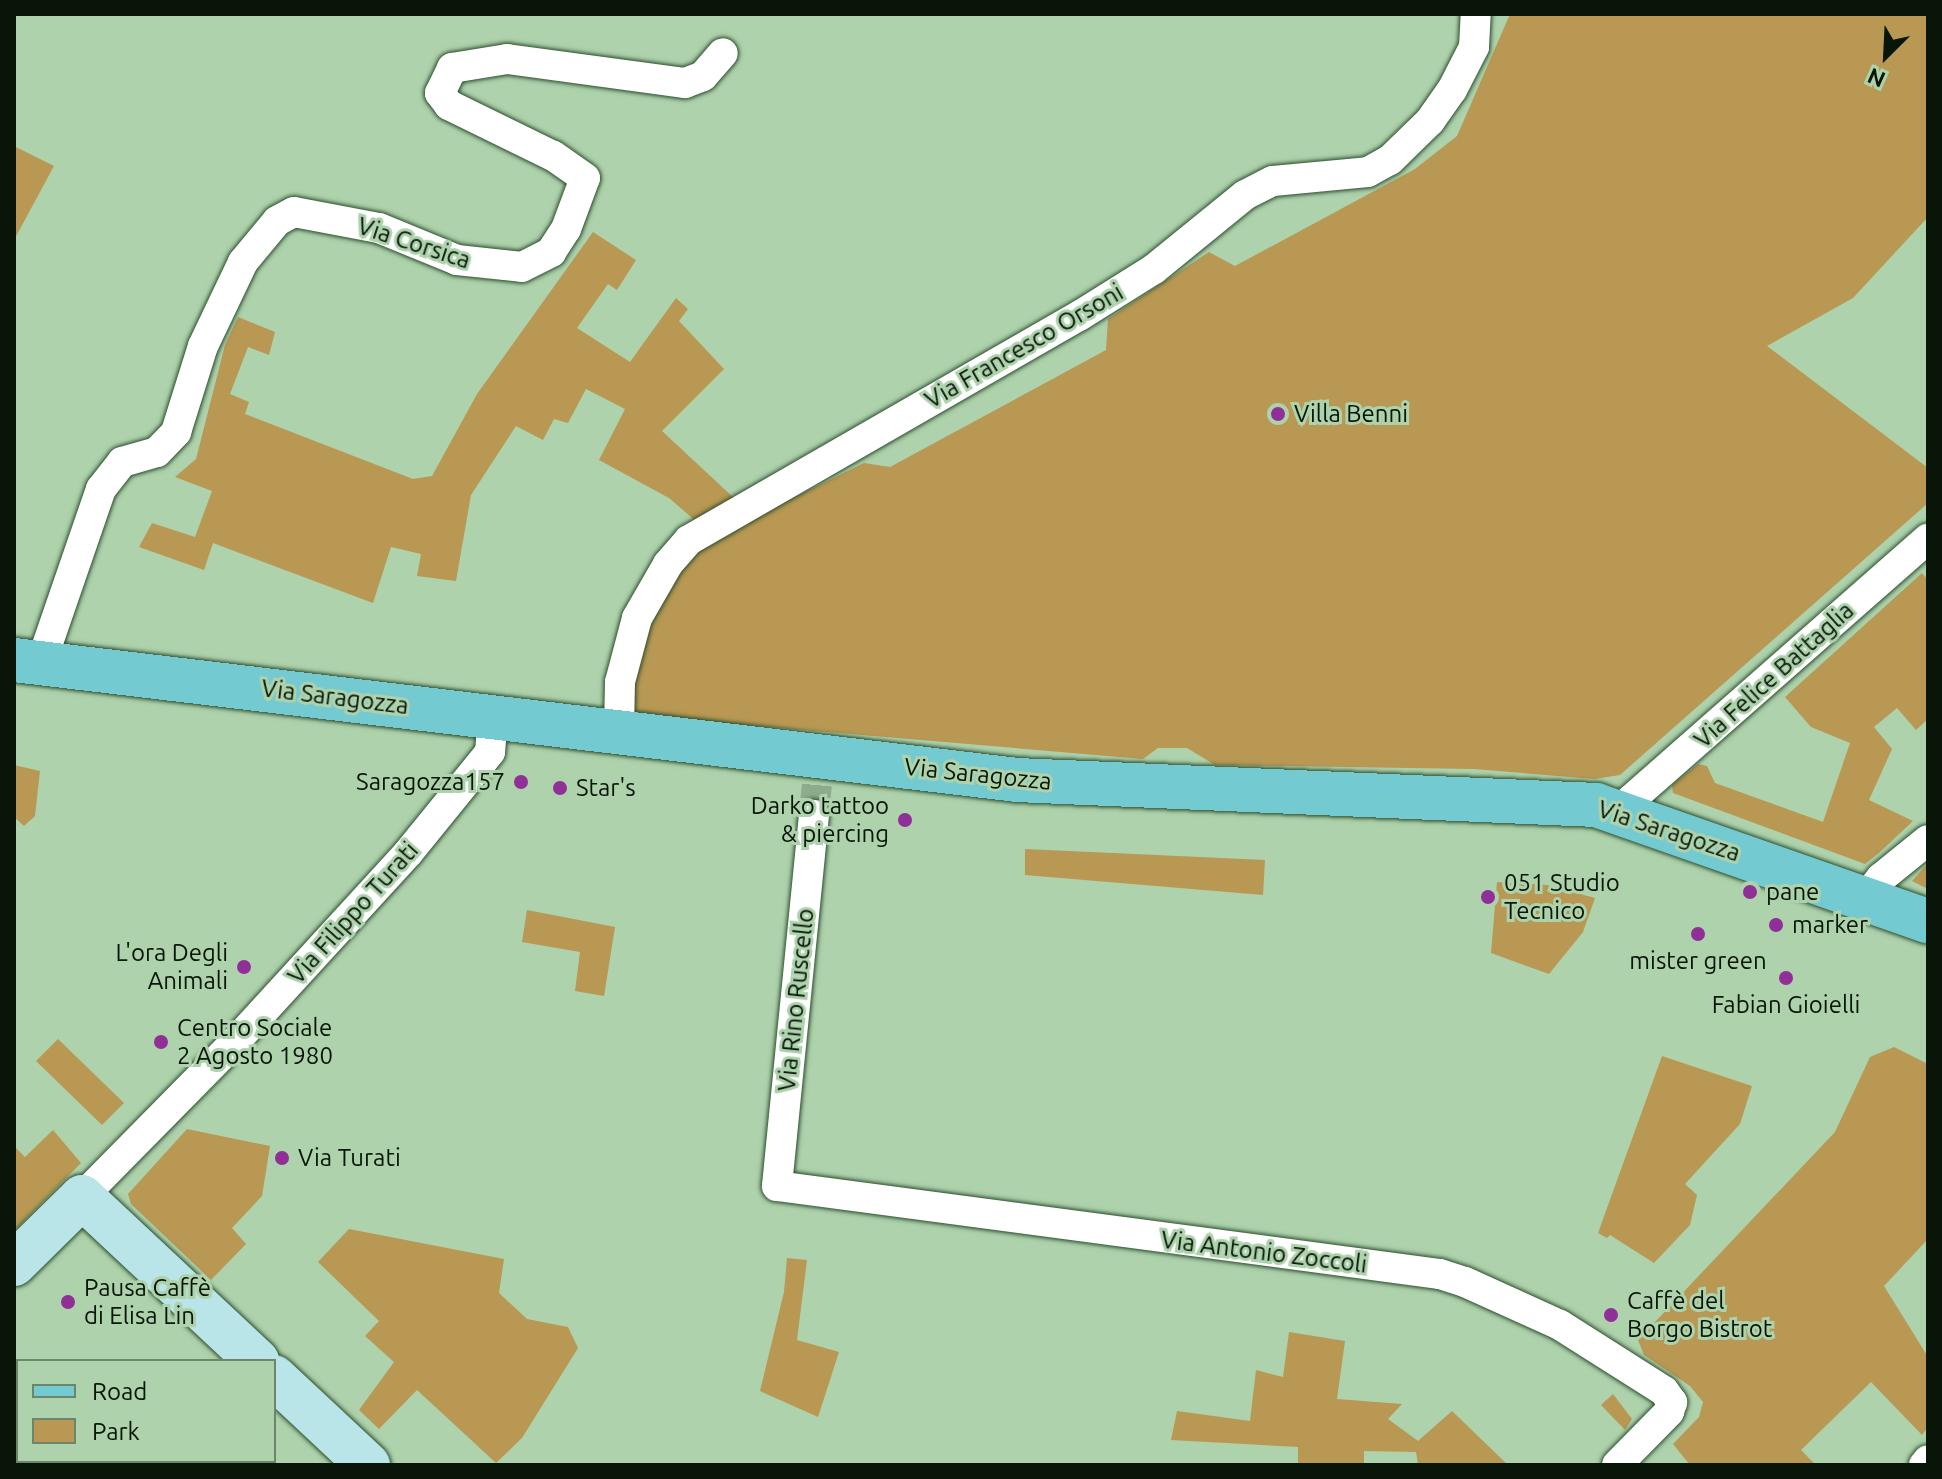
<!DOCTYPE html>
<meta charset="utf-8">
<style>
body{margin:0}
#map{position:relative;width:1942px;height:1479px;overflow:hidden;background:#add2ac;font-family:Ubuntu,sans-serif}
div>[style]{position:absolute}
[style*='--x']{left:calc(var(--x)*1px);top:calc(var(--y)*1px);width:calc(var(--w)*1px);rotate:calc(var(--a)*1deg)}
.green>*{inset:0;background:#b89853}
.street-tunnel>*{height:30px;margin-top:-15px;transform-origin:0;background:repeating-linear-gradient(90deg,#8cac8b 0 30px,transparent 0 45px)}
.roads{filter:drop-shadow(0 0 2px #2d4d2d) drop-shadow(0 0 2px #2d4d2d)}
.street>*{height:30px;margin:-15px;padding:0 15px;transform-origin:15px;border-radius:15px;background:#fff}
.secondary>*{height:44px;margin:-22px;padding:0 22px;transform-origin:22px;border-radius:22px;background:#b9e4e8}
.primary>*{height:44px;margin:-22px;padding:0 22px;transform-origin:22px;border-radius:22px;background:#74cad1}
.dots>*{width:22px;height:22px;translate:-50% -50%;box-sizing:border-box;border:4px solid #add2ac;border-radius:50%}
span{translate:-50% -50%;white-space:nowrap;text-align:center;line-height:1.15;-webkit-text-stroke:6px #add2ac;paint-order:stroke}
.street-label{font-size:24px;color:#081508}
.poi-label{font-size:24px;color:#081508}
.left{translate:0 -50%;text-align:left}
.right{translate:-100% -50%;text-align:right}
.frame{position:absolute;inset:0;border:16px solid #081508;pointer-events:none}
.legend{position:absolute;left:16px;top:1359px;width:260px;height:104px;box-sizing:border-box;background:#add2ac;border:2px solid #6b866a;margin:0;padding:10px 14px;list-style:none;font-size:24px;color:#081508}
.legend li{display:flex;align-items:center;gap:16px;height:40px}
.legend b{width:40px;border:2px solid #6b866a}
.north{position:absolute;left:1846px;top:16px;width:80px;height:80px;-webkit-text-stroke:6px #add2ac;paint-order:stroke;rotate:204deg;font-size:22px;font-weight:700;line-height:32px;text-align:center;color:#081508}
.north::after{content:'';display:block;margin:auto;width:28px;height:36px;background:#081508;clip-path:polygon(50% 0,100% 100%,50% 72%,0 100%)}
</style>
<div id="map">
<div class="green">
<div style="clip-path:polygon(1510px 14px,1928px 14px,1928px 217px,1853px 298px,1767px 346px,1928px 468px,1928px 503px,1620px 775px,1594px 779px,1474px 769px,1215px 765px,1187px 748px,1158px 748px,1143px 759px,628px 715px,637px 659px,650px 620px,687px 557px,720px 534px,864px 463px,890px 467px,1106px 350px,1108px 319px,1209px 252px,1235px 266px,1415px 169px,1457px 136px)"></div>
<div style="clip-path:polygon(14px 146px,54px 166px,14px 240px)"></div>
<div style="clip-path:polygon(593px 232px,636px 260px,617px 290px,608px 284px,577px 328px,630px 362px,676px 298px,688px 309px,679px 321px,724px 369px,662px 431px,734px 498px,698px 523px,669px 498px,599px 460px,625px 409px,586px 389px,568px 423px,554px 419px,543px 440px,516px 426px,471px 495px,456px 581px,417px 576px,421px 554px,391px 547px,373px 603px,213px 543px,204px 570px,139px 547px,152px 523px,195px 537px,212px 491px,175px 477px,196px 459px,225px 345px,238px 317px,275px 332px,269px 355px,248px 347px,230px 394px,249px 402px,245px 414px,413px 479px,432px 476px,477px 394px)"></div>
<div style="clip-path:polygon(1922px 573px,1928px 580px,1928px 719px,1916px 730px,1897px 708px,1874px 727px,1892px 749px,1869px 800px,1913px 821px,1880px 852px,1865px 864px,1673px 793px,1672px 785px,1698px 764px,1707px 766px,1715px 783px,1823px 822px,1850px 743px,1811px 727px,1785px 697px)"></div>
<div style="clip-path:polygon(14px 765px,40px 771px,35px 816px,24px 826px,14px 817px)"></div>
<div style="clip-path:polygon(1025px 849px,1265px 860px,1263px 895px,1025px 875px)"></div>
<div style="clip-path:polygon(1928px 863px,1928px 889px,1912px 881px)"></div>
<div style="clip-path:polygon(1497px 882px,1547px 885px,1595px 898px,1583px 932px,1549px 974px,1491px 953px)"></div>
<div style="clip-path:polygon(527px 910px,615px 927px,604px 996px,575px 991px,580px 952px,522px 942px)"></div>
<div style="clip-path:polygon(58px 1039px,124px 1103px,102px 1125px,36px 1061px)"></div>
<div style="clip-path:polygon(1894px 1047px,1928px 1064px,1928px 1239px,1884px 1286px,1928px 1357px,1928px 1427px,1922px 1435px,1871px 1382px,1801px 1450px,1816px 1465px,1690px 1465px,1673px 1444px,1699px 1417px,1703px 1402px,1690px 1386px,1644px 1355px,1638px 1340px,1835px 1132px,1870px 1057px)"></div>
<div style="clip-path:polygon(1662px 1056px,1752px 1086px,1740px 1124px,1685px 1184px,1697px 1195px,1690px 1225px,1654px 1263px,1610px 1235px,1607px 1238px,1598px 1233px)"></div>
<div style="clip-path:polygon(187px 1129px,270px 1146px,262px 1196px,232px 1228px,246px 1244px,211px 1280px,131px 1204px,128px 1194px)"></div>
<div style="clip-path:polygon(53px 1130px,81px 1163px,14px 1231px,14px 1146px,25px 1157px)"></div>
<div style="clip-path:polygon(349px 1229px,504px 1259px,499px 1293px,527px 1319px,568px 1327px,578px 1348px,522px 1438px,496px 1463px,417px 1390px,379px 1429px,359px 1410px,394px 1362px,365px 1336px,379px 1321px,318px 1262px)"></div>
<div style="clip-path:polygon(787px 1258px,807px 1260px,797px 1340px,839px 1352px,818px 1417px,760px 1391px,784px 1292px)"></div>
<div style="clip-path:polygon(1289px 1332px,1345px 1341px,1337px 1399px,1402px 1404px,1388px 1419px,1418px 1441px,1452px 1411px,1508px 1465px,1418px 1465px,1416px 1452px,1364px 1451px,1364px 1465px,1298px 1465px,1298px 1447px,1171px 1440px,1177px 1411px,1250px 1421px,1256px 1370px,1283px 1377px)"></div>
<div style="clip-path:polygon(1613px 1394px,1632px 1419px,1625px 1430px,1601px 1405px)"></div>
<div style="clip-path:polygon(48px 1461px,202px 1461px,52px 1465px)"></div>
</div>
<div class="street-tunnel">
<div style="--x:814;--y:815;--w:42;--a:-84.6"></div>
</div>
<div class="roads">
<div class="street">
<div style="--x:41;--y:663;--w:184;--a:-71"></div>
<div style="--x:101;--y:489;--w:34;--a:-52"></div>
<div style="--x:122;--y:462;--w:36;--a:-16"></div>
<div style="--x:157;--y:452;--w:28;--a:-46"></div>
<div style="--x:176;--y:432;--w:90;--a:-72.6"></div>
<div style="--x:203;--y:346;--w:93;--a:-64.5"></div>
<div style="--x:243;--y:262;--w:53;--a:-50.3"></div>
<div style="--x:277;--y:221;--w:19;--a:-28"></div>
<div style="--x:294;--y:212;--w:86;--a:10.7"></div>
<div style="--x:379;--y:228;--w:84;--a:22.3"></div>
<div style="--x:457;--y:260;--w:65;--a:6.1"></div>
<div style="--x:522;--y:267;--w:33;--a:-27"></div>
<div style="--x:551;--y:252;--w:27;--a:-57"></div>
<div style="--x:566;--y:229;--w:54;--a:-69.6"></div>
<div style="--x:585;--y:178;--w:39;--a:-145"></div>
<div style="--x:553;--y:156;--w:116;--a:-153.9"></div>
<div style="--x:449;--y:105;--w:15;--a:-127"></div>
<div style="--x:440;--y:93;--w:28;--a:-64"></div>
<div style="--x:452;--y:68;--w:56;--a:-9.3"></div>
<div style="--x:507;--y:59;--w:180;--a:7.7"></div>
<div style="--x:685;--y:83;--w:19;--a:-21"></div>
<div style="--x:703;--y:76;--w:30;--a:-49"></div>
<div style="--x:619;--y:730;--w:48;--a:-88.8"></div>
<div style="--x:620;--y:682;--w:66;--a:-75.1"></div>
<div style="--x:637;--y:618;--w:62;--a:-60.1"></div>
<div style="--x:668;--y:564;--w:32;--a:-49"></div>
<div style="--x:689;--y:540;--w:450;--a:-29.9"></div>
<div style="--x:1079;--y:316;--w:89;--a:-32.1"></div>
<div style="--x:1154;--y:269;--w:117;--a:-39.1"></div>
<div style="--x:1245;--y:195;--w:31;--a:-27"></div>
<div style="--x:1273;--y:181;--w:95;--a:-5.4"></div>
<div style="--x:1368;--y:172;--w:25;--a:-29"></div>
<div style="--x:1390;--y:160;--w:56;--a:-44.3"></div>
<div style="--x:1430;--y:121;--w:38;--a:-55"></div>
<div style="--x:1452;--y:90;--w:48;--a:-62.9"></div>
<div style="--x:1474;--y:47;--w:33;--a:-87"></div>
<div style="--x:1619;--y:810;--w:411;--a:-41.3"></div>
<div style="--x:814;--y:815;--w:373;--a:95.7"></div>
<div style="--x:777;--y:1186;--w:669;--a:7.56"></div>
<div style="--x:1440;--y:1274;--w:26;--a:18"></div>
<div style="--x:1465;--y:1282;--w:104;--a:24.4"></div>
<div style="--x:1560;--y:1325;--w:123;--a:32.4"></div>
<div style="--x:1664;--y:1391;--w:14;--a:54"></div>
<div style="--x:1672;--y:1402;--w:10;--a:107"></div>
<div style="--x:1669;--y:1412;--w:74;--a:134.5"></div>
<div style="--x:1864;--y:899;--w:27;--a:-51"></div>
<div style="--x:1881;--y:878;--w:60;--a:-39"></div>
<div style="--x:82;--y:1197;--w:216;--a:-45.4"></div>
<div style="--x:234;--y:1043;--w:258;--a:-47.5"></div>
<div style="--x:408;--y:853;--w:130;--a:-50.9"></div>
<div style="--x:490;--y:752;--w:35;--a:-85"></div>
<div style="--x:1924;--y:1465;--w:6;--a:-51"></div>
</div>
<div class="secondary">
<div style="--x:14;--y:1264;--w:95;--a:-44.6"></div>
<div style="--x:82;--y:1197;--w:240;--a:43.1"></div>
<div style="--x:274;--y:1377;--w:129;--a:43.1"></div>
</div>
<div class="primary">
<div style="--x:14;--y:660;--w:1010;--a:6.82"></div>
<div style="--x:1017;--y:780;--w:580;--a:2.47"></div>
<div style="--x:1596;--y:805;--w:352;--a:19.3"></div>
</div>
</div>
<div class="dots">
<div style="left:1278px;top:414px;background:#8f2f97"></div>
<div style="left:521px;top:782px;background:#8f2f97"></div>
<div style="left:560px;top:788px;background:#8f2f97"></div>
<div style="left:905px;top:820px;background:#8f2f97"></div>
<div style="left:1750px;top:892px;background:#8f2f97"></div>
<div style="left:1488px;top:897px;background:#8f2f97"></div>
<div style="left:1776px;top:925px;background:#8f2f97"></div>
<div style="left:1698px;top:934px;background:#8f2f97"></div>
<div style="left:244px;top:967px;background:#8f2f97"></div>
<div style="left:1786px;top:978px;background:#8f2f97"></div>
<div style="left:161px;top:1042px;background:#8f2f97"></div>
<div style="left:282px;top:1158px;background:#8f2f97"></div>
<div style="left:68px;top:1302px;background:#8f2f97"></div>
<div style="left:1611px;top:1315px;background:#8f2f97"></div>
</div>
<div class="street-label">
<span style="left:414px;top:243px;rotate:18deg">Via Corsica</span>
<span style="left:1024px;top:346px;rotate:-30deg">Via Francesco Orsoni</span>
<span style="left:1774px;top:675px;rotate:-42deg">Via Felice Battaglia</span>
<span style="left:335px;top:697px;rotate:7deg">Via Saragozza</span>
<span style="left:978px;top:774px;rotate:6deg">Via Saragozza</span>
<span style="left:1669px;top:831px;rotate:18deg">Via Saragozza</span>
<span style="left:353px;top:913px;rotate:-48deg">Via Filippo Turati</span>
<span style="left:796px;top:1000px;rotate:-84deg">Via Rino Ruscello</span>
<span style="left:1264px;top:1252px;rotate:7deg">Via Antonio Zoccoli</span>
</div>
<div class="poi-label">
<span class="left" style="left:1294px;top:414px">Villa Benni</span>
<span class="right" style="left:505px;top:782px">Saragozza157</span>
<span class="left" style="left:576px;top:788px">Star's</span>
<span class="right" style="left:889px;top:820px">Darko tattoo<br>&amp; piercing</span>
<span class="left" style="left:1504px;top:897px">051 Studio<br>Tecnico</span>
<span class="left" style="left:1766px;top:892px">pane</span>
<span class="left" style="left:1792px;top:925px">marker</span>
<span class="right" style="left:228px;top:967px">L'ora Degli<br>Animali</span>
<span style="left:1698px;top:961px">mister green</span>
<span style="left:1786px;top:1005px">Fabian Gioielli</span>
<span class="left" style="left:177px;top:1042px">Centro Sociale<br>2 Agosto 1980</span>
<span class="left" style="left:298px;top:1158px">Via Turati</span>
<span class="left" style="left:84px;top:1302px">Pausa Caffè<br>di Elisa Lin</span>
<span class="left" style="left:1627px;top:1315px">Caffè del<br>Borgo Bistrot</span>
</div>
<div class="frame"></div>
<ul class="legend">
<li><b style="height:10px;background:#74cad1"></b>Road</li>
<li><b style="height:22px;background:#b89853"></b>Park</li>
</ul>
<div class="north">N</div>
</div>
